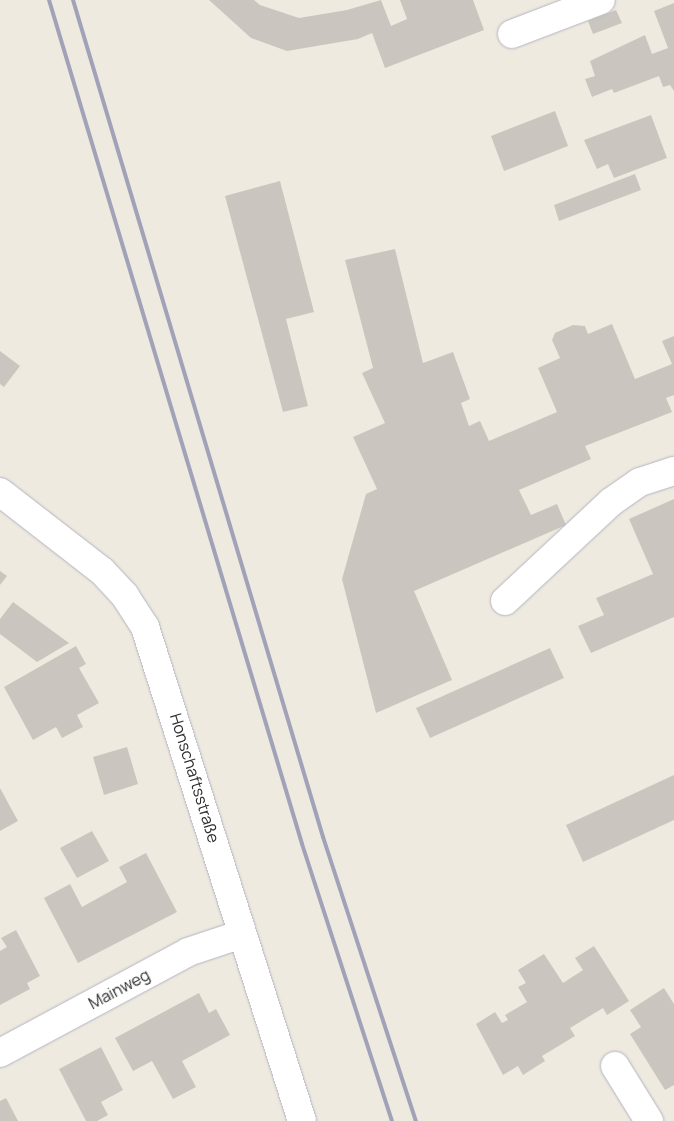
<!DOCTYPE html>
<meta charset="utf-8">
<style>
body{margin:0}
#map{position:relative;width:674px;height:1121px;overflow:hidden;background:#efeadf;font-family:Manrope,sans-serif}
div>[style]{position:absolute}
[style*='--x']{left:calc(var(--x)*1px);top:calc(var(--y)*1px);width:calc(var(--w)*1px);rotate:calc(var(--a)*1deg)}
.building>*{inset:0;background:#cac6bf}
.roads{filter:drop-shadow(0 0 1px #b3b4c1) drop-shadow(0 0 1px #b3b4c1)}
.minor>*{height:28px;margin:-14px;padding:0 14px;transform-origin:14px;border-radius:14px;background:#fff}
.rail>*{height:4px;margin:-2px;padding:0 2px;transform-origin:2px;border-radius:2px;background:#a1a2b8}
span{translate:-50% -50%;white-space:nowrap;text-align:center;line-height:1.15;-webkit-text-stroke:4px #fff;paint-order:stroke}
.street-label{font-size:16px;color:#2d2d2d}
</style>
<div id="map">
<div class="building">
<div style="clip-path:polygon(209px 0,254px 0,260px 5px,299px 18px,347px 10px,381px 0,391px 26px,407px 19px,400px 0,473px 0,484px 30px,385px 68px,372px 33px,358px 39px,287px 51px,251px 38px)"></div>
<div style="clip-path:polygon(674px 3px,674px 91px,670px 85px,663px 87px,659px 76px,614px 93px,612px 89px,592px 97px,585px 79px,595px 76px,590px 61px,645px 35px,652px 54px,668px 48px,654px 11px)"></div>
<div style="clip-path:polygon(616px 10px,622px 23px,593px 34px,588px 21px)"></div>
<div style="clip-path:polygon(555px 111px,568px 146px,504px 171px,491px 136px)"></div>
<div style="clip-path:polygon(651px 115px,667px 158px,614px 178px,608px 164px,597px 169px,584px 140px)"></div>
<div style="clip-path:polygon(635px 174px,641px 190px,559px 221px,554px 205px)"></div>
<div style="clip-path:polygon(280px 181px,314px 312px,286px 319px,308px 406px,283px 412px,225px 196px)"></div>
<div style="clip-path:polygon(395px 249px,423px 363px,453px 352px,470px 399px,461px 403px,469px 426px,480px 421px,489px 441px,557px 412px,538px 368px,560px 358px,552px 340px,555px 333px,573px 325px,585px 326px,588px 334px,612px 324px,635px 379px,672px 364px,662px 341px,674px 336px,674px 395px,666px 398px,672px 412px,585px 446px,591px 459px,519px 490px,531px 515px,557px 504px,566px 525px,414px 591px,452px 680px,376px 713px,342px 579px,366px 494px,377px 489px,353px 437px,385px 423px,362px 373px,373px 368px,345px 260px)"></div>
<div style="clip-path:polygon(0 351px,20px 366px,4px 387px,0 384px)"></div>
<div style="clip-path:polygon(674px 499px,674px 617px,591px 653px,578px 626px,604px 615px,596px 598px,653px 574px,629px 519px)"></div>
<div style="clip-path:polygon(0 571px,7px 576px,0 585px)"></div>
<div style="clip-path:polygon(13px 602px,69px 643px,37px 662px,0 634px,0 619px)"></div>
<div style="clip-path:polygon(76px 646px,86px 664px,79px 668px,99px 703px,77px 715px,83px 727px,62px 738px,56px 727px,33px 740px,4px 687px)"></div>
<div style="clip-path:polygon(550px 648px,564px 678px,430px 738px,416px 708px)"></div>
<div style="clip-path:polygon(127px 747px,138px 784px,104px 795px,93px 757px)"></div>
<div style="clip-path:polygon(674px 775px,674px 820px,583px 862px,566px 825px)"></div>
<div style="clip-path:polygon(0 788px,18px 821px,0 831px)"></div>
<div style="clip-path:polygon(92px 831px,109px 861px,77px 878px,60px 848px)"></div>
<div style="clip-path:polygon(146px 853px,177px 912px,78px 963px,44px 898px,70px 884px,82px 907px,127px 882px,119px 867px)"></div>
<div style="clip-path:polygon(16px 930px,40px 976px,27px 983px,30px 989px,0 1005px,0 951px,7px 947px,1px 938px)"></div>
<div style="clip-path:polygon(594px 946px,629px 1001px,607px 1015px,603px 1008px,570px 1028px,575px 1036px,542px 1056px,545px 1061px,523px 1075px,518px 1066px,503px 1075px,476px 1024px,495px 1012px,502px 1023px,508px 1020px,505px 1015px,527px 1002px,518px 987px,526px 983px,518px 970px,544px 954px,563px 983px,583px 970px,575px 958px)"></div>
<div style="clip-path:polygon(664px 988px,674px 1004px,674px 1085px,665px 1090px,630px 1034px,641px 1027px,630px 1010px)"></div>
<div style="clip-path:polygon(199px 993px,209px 1013px,216px 1009px,230px 1035px,182px 1061px,196px 1087px,173px 1099px,152px 1061px,133px 1071px,115px 1038px)"></div>
<div style="clip-path:polygon(101px 1047px,123px 1090px,101px 1102px,108px 1115px,97px 1121px,86px 1121px,59px 1069px)"></div>
<div style="clip-path:polygon(6px 1098px,18px 1121px,0 1121px,0 1101px)"></div>
</div>
<div class="roads">
<div class="minor">
<div style="--x:512;--y:34;--w:95;--a:-20.9"></div>
<div style="--x:0;--y:492;--w:129;--a:37.8"></div>
<div style="--x:102;--y:571;--w:34;--a:47"></div>
<div style="--x:125;--y:596;--w:37;--a:57"></div>
<div style="--x:145;--y:627;--w:518;--a:72.37"></div>
<div style="--x:505;--y:601;--w:145;--a:-43"></div>
<div style="--x:611;--y:502;--w:35;--a:-35"></div>
<div style="--x:640;--y:482;--w:36;--a:-18"></div>
<div style="--x:0;--y:1053;--w:213;--a:-28.2"></div>
<div style="--x:188;--y:952;--w:57;--a:-18.4"></div>
<div style="--x:615;--y:1066;--w:65;--a:58.3"></div>
</div>
</div>
<div class="rail">
<div style="--x:49;--y:0;--w:881;--a:73.31"></div>
<div style="--x:302;--y:844;--w:291;--a:72"></div>
<div style="--x:73;--y:0;--w:874;--a:73.37"></div>
<div style="--x:323;--y:837;--w:299;--a:71.9"></div>
</div>
<div class="street-label">
<span style="left:195px;top:778px;rotate:73deg">Honschaftsstraße</span>
<span style="left:119px;top:989px;rotate:-28deg">Mainweg</span>
</div>
</div>
